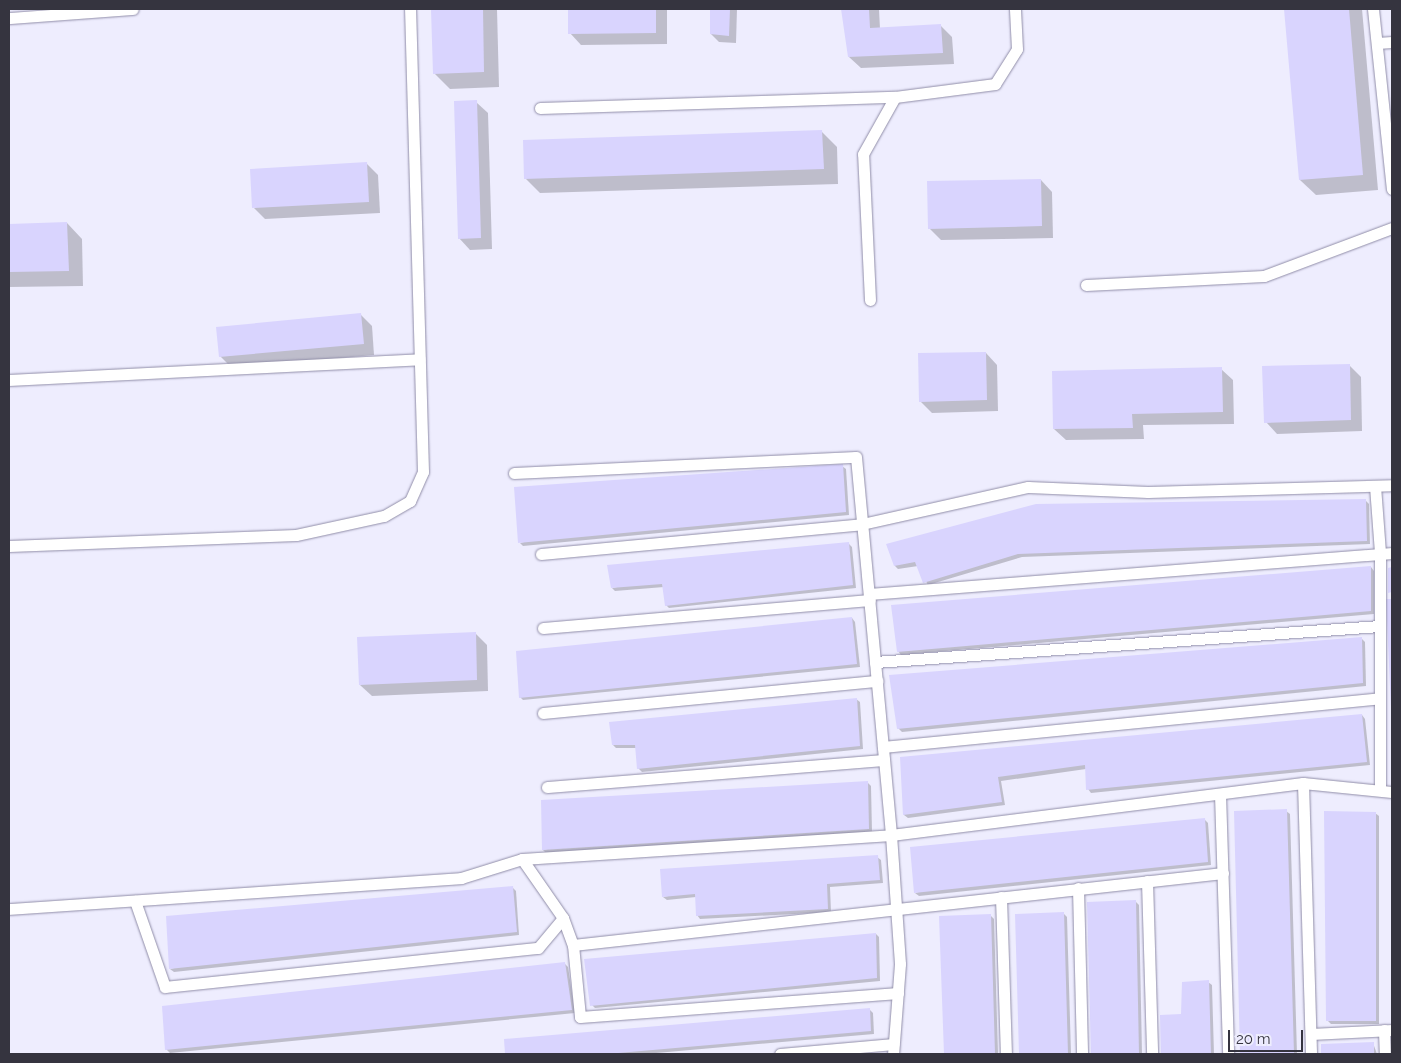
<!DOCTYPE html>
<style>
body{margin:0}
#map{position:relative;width:1401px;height:1063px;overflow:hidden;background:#eeedfe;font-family:Raleway,sans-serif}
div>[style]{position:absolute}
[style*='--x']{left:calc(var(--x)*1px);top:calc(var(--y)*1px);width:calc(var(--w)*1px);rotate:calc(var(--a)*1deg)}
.shadow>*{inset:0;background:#0003}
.building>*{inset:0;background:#d9d4fe}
.roads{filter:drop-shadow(0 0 1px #908da8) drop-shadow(0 0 1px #908da8)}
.service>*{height:11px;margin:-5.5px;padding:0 5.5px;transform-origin:5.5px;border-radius:5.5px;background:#fff}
span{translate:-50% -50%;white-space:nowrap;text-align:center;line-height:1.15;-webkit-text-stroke:4px #eeedfe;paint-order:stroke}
.frame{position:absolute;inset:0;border:10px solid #35343f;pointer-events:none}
.scale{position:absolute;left:1228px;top:1030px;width:75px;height:22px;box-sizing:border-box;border:2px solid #35343f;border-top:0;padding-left:6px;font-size:15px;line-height:18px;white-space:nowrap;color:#35343f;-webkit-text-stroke:4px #eeedfe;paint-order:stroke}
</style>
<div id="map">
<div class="shadow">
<div style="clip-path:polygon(432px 9px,497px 9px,499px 87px,450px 89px,434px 73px)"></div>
<div style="clip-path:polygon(569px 9px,667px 9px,667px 44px,581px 45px,570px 33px)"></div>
<div style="clip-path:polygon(712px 9px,737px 9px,736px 43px,719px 42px,711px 34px)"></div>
<div style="clip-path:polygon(842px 9px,879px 9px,880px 29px,941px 26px,952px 37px,954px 64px,861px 68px,849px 57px)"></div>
<div style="clip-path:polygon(1286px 9px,1362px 9px,1378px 190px,1316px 195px,1300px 180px)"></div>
<div style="clip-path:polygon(476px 102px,488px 113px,492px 249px,470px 250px,459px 238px)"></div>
<div style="clip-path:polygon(822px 132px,837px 147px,838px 184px,540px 193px,525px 178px)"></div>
<div style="clip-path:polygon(367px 164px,378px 175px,380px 213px,265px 219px,254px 208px)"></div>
<div style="clip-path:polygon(1041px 180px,1052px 192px,1053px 238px,941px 240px,929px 228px)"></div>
<div style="clip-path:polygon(67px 223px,82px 239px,83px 286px,9px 287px,9px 225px)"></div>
<div style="clip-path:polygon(361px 315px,372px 326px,374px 355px,232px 368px,220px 356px)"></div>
<div style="clip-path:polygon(986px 353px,997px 365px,998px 411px,932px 413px,920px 401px)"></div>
<div style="clip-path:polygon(1349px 365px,1361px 377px,1362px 431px,1277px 434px,1266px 422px)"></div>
<div style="clip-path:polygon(1221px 369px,1233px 380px,1234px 424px,1143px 425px,1144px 439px,1066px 440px,1054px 429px)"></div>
<div style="clip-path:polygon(842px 466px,846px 469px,849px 515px,523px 546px,520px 543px)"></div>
<div style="clip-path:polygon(1365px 500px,1369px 504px,1370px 544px,1022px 557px,928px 585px,918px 566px,898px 569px,895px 566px,887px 545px)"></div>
<div style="clip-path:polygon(849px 544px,852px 547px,856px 588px,669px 608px,666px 605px,664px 587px,615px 591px,612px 588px)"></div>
<div style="clip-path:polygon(1371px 567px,1374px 571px,1374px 614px,901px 655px,898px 651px)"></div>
<div style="clip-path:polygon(1387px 600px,1392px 600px,1392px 715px)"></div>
<div style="clip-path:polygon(852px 618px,855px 622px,860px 667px,523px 700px,520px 697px)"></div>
<div style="clip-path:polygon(475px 633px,487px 645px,488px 691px,372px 696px,360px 685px)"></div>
<div style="clip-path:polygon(1362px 639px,1365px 642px,1366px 686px,902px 732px,898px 728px)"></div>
<div style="clip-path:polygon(856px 699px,860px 702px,863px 749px,642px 772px,638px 768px,636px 748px,616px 748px,613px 745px)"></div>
<div style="clip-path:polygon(1362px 715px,1365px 719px,1370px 765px,1091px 793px,1088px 789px,1086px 769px,1001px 781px,1005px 805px,908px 818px,904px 815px,901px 758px)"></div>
<div style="clip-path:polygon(867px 782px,871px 786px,872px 832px,546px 853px,543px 850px)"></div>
<div style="clip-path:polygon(1286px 811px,1290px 814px,1297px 1054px,1242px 1054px,1235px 813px)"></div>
<div style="clip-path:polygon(1375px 813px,1379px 816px,1379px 1024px,1331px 1024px,1328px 1021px)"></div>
<div style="clip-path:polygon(1205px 820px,1208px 823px,1211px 865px,919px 896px,915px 893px)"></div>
<div style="clip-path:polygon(877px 857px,881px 860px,883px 883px,830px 887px,831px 912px,700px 919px,697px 915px,696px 897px,667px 900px,663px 897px)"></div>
<div style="clip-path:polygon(512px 887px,516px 891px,519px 935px,174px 972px,170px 969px)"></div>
<div style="clip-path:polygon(1135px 901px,1139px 905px,1142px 1054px,1092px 1054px,1088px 903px)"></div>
<div style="clip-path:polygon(1063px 913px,1067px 917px,1071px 1054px,1020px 1054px,1017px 915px)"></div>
<div style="clip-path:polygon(990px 915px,994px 919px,998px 1054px,945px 1054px,941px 917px)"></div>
<div style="clip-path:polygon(876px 934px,879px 937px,880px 981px,595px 1008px,592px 1005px)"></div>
<div style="clip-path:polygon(564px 963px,568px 967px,575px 1013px,170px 1053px,166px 1049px)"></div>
<div style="clip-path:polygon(1208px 982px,1212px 985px,1214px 1054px,1163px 1054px,1162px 1016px,1182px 1016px)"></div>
<div style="clip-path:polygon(869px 1009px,873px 1013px,874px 1034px,645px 1054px,506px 1054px,505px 1041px)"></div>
<div style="clip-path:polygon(1373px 1043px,1377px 1054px,1322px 1054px,1322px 1045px)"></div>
</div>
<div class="building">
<div style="clip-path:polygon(431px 9px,483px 9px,484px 72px,433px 74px)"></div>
<div style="clip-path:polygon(568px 9px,656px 9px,656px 33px,568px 34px)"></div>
<div style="clip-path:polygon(710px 9px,730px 9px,729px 36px,710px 34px)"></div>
<div style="clip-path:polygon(841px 9px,869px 9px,870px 28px,941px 24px,943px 53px,848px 57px)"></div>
<div style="clip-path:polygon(1284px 9px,1349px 9px,1363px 175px,1299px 180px)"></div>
<div style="clip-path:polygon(477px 100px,481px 238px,458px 239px,454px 101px)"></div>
<div style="clip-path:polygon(822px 130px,824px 169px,524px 179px,523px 140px)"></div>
<div style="clip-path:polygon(367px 162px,369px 202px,252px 208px,250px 169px)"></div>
<div style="clip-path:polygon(1041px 179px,1042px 226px,928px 229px,927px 181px)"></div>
<div style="clip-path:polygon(67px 222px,69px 271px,9px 272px,9px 224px)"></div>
<div style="clip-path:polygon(361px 313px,364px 344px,219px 357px,216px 327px)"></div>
<div style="clip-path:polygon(986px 352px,987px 400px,919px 402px,918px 353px)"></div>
<div style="clip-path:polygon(1350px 364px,1351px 420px,1264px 423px,1262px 366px)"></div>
<div style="clip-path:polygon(1222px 367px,1223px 412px,1132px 414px,1133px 428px,1053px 429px,1052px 371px)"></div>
<div style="clip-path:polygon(843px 464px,846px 512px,518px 543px,514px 487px)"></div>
<div style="clip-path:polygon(1366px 499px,1367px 541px,1018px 554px,923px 583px,915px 562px,894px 566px,886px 544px,1036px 504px)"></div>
<div style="clip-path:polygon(849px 542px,853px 585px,665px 606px,662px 584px,611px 588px,607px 565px)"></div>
<div style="clip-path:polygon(1371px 566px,1371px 611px,897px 652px,891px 605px)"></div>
<div style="clip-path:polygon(1392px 567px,1392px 592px,1388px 593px,1388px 568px)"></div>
<div style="clip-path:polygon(1386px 599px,1392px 599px,1392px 708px,1391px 708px)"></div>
<div style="clip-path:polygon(852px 617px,857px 664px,519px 698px,516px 651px)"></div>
<div style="clip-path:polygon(476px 632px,477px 680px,359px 685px,357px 637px)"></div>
<div style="clip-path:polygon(1362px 637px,1363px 683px,897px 729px,889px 675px)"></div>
<div style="clip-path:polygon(857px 698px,860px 746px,637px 769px,635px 745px,612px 745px,609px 722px)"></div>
<div style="clip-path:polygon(1362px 714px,1367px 762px,1086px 790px,1085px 765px,998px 777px,1002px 802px,903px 815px,900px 757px)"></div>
<div style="clip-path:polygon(868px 781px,869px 829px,542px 850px,541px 800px)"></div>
<div style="clip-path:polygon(1287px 809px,1294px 1054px,1240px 1054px,1234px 811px)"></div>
<div style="clip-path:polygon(1324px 811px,1376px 812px,1376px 1021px,1326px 1021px)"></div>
<div style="clip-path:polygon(1205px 818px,1208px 862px,914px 893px,910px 847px)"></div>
<div style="clip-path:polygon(878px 855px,880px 880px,827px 884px,828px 909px,696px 916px,695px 894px,662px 897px,660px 869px)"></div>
<div style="clip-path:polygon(513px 886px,517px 932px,169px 969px,166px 916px)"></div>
<div style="clip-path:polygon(1136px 900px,1139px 1054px,1091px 1054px,1087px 902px)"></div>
<div style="clip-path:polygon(1064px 912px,1068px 1054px,1019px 1054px,1015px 914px)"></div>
<div style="clip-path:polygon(991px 914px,995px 1054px,944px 1054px,939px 916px)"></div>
<div style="clip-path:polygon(876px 933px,877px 978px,590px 1006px,584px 959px)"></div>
<div style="clip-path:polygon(565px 962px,572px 1010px,165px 1050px,162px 1006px)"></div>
<div style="clip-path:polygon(1209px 980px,1211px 1054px,1161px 1054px,1160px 1015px,1181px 1014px,1182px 982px)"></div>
<div style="clip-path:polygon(870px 1008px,871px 1031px,607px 1054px,505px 1054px,504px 1039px)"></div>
<div style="clip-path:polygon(1374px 1042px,1374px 1054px,1321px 1054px,1321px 1044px)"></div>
</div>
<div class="roads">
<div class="service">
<div style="--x:1373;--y:9;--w:181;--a:84"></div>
<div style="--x:9;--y:18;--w:124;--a:-4.2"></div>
<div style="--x:1377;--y:43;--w:15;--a:-4"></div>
<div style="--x:540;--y:108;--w:355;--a:-1.8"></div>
<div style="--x:895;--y:97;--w:101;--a:-7.4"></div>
<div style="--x:995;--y:84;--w:41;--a:-57.8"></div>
<div style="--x:1017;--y:49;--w:40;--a:-92.9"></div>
<div style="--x:1086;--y:285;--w:178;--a:-2.9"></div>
<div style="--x:1264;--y:276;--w:137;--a:-20.6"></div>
<div style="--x:870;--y:300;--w:146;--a:-92.7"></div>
<div style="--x:863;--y:154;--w:65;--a:-60.7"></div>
<div style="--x:9;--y:380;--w:411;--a:-2.9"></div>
<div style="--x:514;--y:473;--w:342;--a:-2.7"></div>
<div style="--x:856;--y:457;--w:380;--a:84.7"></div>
<div style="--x:891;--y:835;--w:415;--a:-7.2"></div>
<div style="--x:1303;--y:783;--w:89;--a:5.8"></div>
<div style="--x:1375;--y:486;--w:67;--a:85.7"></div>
<div style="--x:1380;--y:553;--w:237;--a:90"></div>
<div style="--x:9;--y:546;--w:287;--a:-2.2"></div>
<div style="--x:296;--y:535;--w:90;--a:-12.2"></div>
<div style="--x:384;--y:516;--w:30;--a:-30"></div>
<div style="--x:410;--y:501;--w:32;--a:-66"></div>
<div style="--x:423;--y:472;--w:463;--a:-91.6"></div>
<div style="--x:541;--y:554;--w:322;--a:-5.3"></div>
<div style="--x:862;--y:524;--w:170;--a:-12.6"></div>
<div style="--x:1028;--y:487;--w:120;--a:2.4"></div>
<div style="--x:1148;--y:492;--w:244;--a:-1.6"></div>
<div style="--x:869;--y:594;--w:525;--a:-4.48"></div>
<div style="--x:543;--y:628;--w:328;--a:-4.9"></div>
<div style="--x:875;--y:662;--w:506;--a:-4.08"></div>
<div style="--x:543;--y:713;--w:336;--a:-5.5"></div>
<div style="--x:883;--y:747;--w:499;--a:-5.6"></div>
<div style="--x:1303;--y:783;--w:271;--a:88.3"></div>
<div style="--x:547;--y:787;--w:338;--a:-4.6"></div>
<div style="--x:1220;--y:794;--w:260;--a:88.2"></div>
<div style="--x:522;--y:859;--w:72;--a:55.2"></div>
<div style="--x:563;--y:918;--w:29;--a:70"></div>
<div style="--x:573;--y:945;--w:654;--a:-6.32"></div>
<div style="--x:1147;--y:881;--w:173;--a:88.3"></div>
<div style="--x:1078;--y:888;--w:166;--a:88.6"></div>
<div style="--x:1001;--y:897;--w:157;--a:88.2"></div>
<div style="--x:135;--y:901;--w:91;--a:70.8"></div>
<div style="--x:165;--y:987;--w:375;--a:-6"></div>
<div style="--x:538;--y:948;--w:39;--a:-50"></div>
<div style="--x:9;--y:909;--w:453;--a:-3.9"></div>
<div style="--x:461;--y:878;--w:64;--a:-17.3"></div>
<div style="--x:522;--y:859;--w:370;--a:-3.7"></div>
<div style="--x:891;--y:835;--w:129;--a:86"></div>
<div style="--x:900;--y:964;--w:90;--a:94.4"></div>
<div style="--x:573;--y:945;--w:72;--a:84.4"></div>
<div style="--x:580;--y:1017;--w:319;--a:-4.3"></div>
<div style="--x:1384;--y:1030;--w:24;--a:88"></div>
<div style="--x:1311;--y:1034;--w:81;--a:-2.8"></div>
<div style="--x:780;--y:1054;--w:114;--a:-5"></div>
</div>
</div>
<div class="frame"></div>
<div class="scale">20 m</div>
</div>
